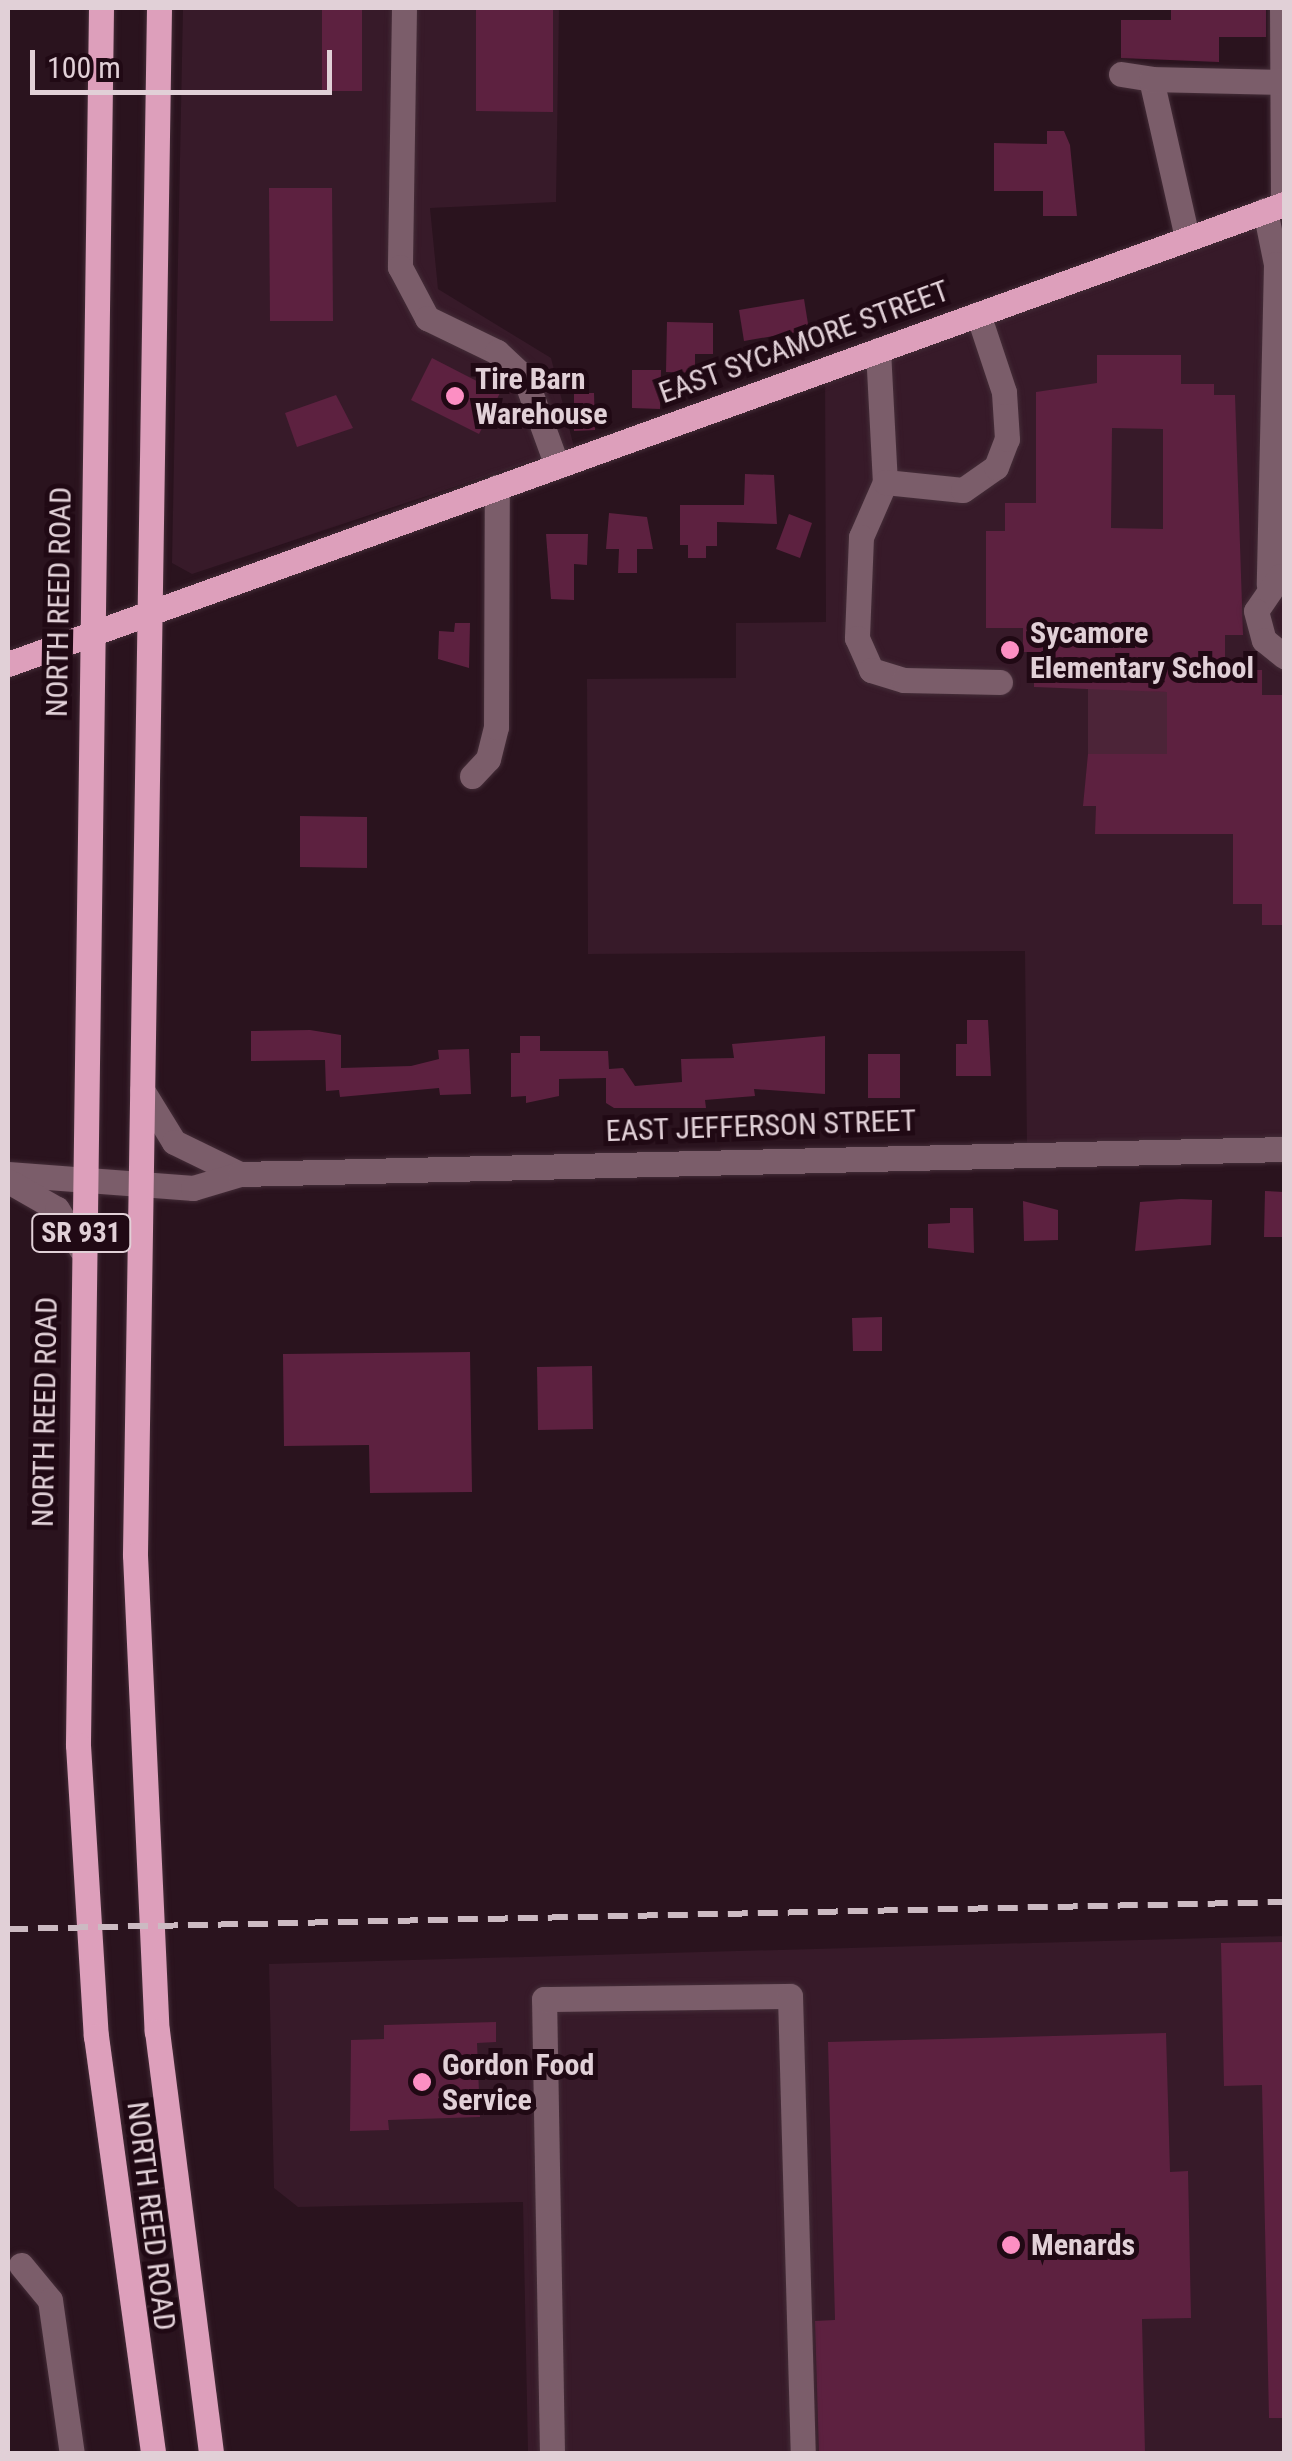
<!DOCTYPE html>
<style>
body{margin:0}
#map{position:relative;width:1292px;height:2461px;overflow:hidden;background:#2a131e;font-family:"Roboto Condensed",sans-serif}
div>[style]{position:absolute}
[style*='--x']{left:calc(var(--x)*1px);top:calc(var(--y)*1px);width:calc(var(--w)*1px);rotate:calc(var(--a)*1deg)}
.built>*{inset:0;background:#371a29}
.green>*{inset:0;background:#4c2438}
.building>*{inset:0;background:#5d2140}
.roads{filter:drop-shadow(0 0 2px #442d38) drop-shadow(0 0 2px #442d38)}
.minor>*{height:25px;margin:-12.5px;padding:0 12.5px;transform-origin:12.5px;border-radius:12.5px;background:#7b5d6a}
.major>*{height:25px;margin:-12.5px;padding:0 12.5px;transform-origin:12.5px;border-radius:12.5px;background:#dd9fbb}
.rail>*{height:6px;margin-top:-3px;transform-origin:0;background:repeating-linear-gradient(90deg,#ccbac2 0 20px,transparent 0 30px)}
.dots>*{width:28px;height:28px;translate:-50% -50%;box-sizing:border-box;border:5px solid #200914;border-radius:50%}
span{translate:-50% -50%;white-space:nowrap;text-align:center;line-height:1.15;-webkit-text-stroke:10px #200914;paint-order:stroke}
.shield-label span{padding:2px 8px;background:#200914;border:2px solid;border-radius:8px;-webkit-text-stroke-width:0}
.shield-label{font-size:28px;color:#e1d0d7;font-weight:700}
.street-label{font-size:30px;color:#e1d0d7}
.poi-label{font-size:30px;color:#e1d0d7;font-weight:700}
.left{translate:0 -50%;text-align:left}
.frame{position:absolute;inset:0;border:10px solid #e1d0d7;pointer-events:none}
.scale{position:absolute;left:30px;top:50px;width:302px;height:45px;box-sizing:border-box;border:5px solid #e1d0d7;border-top:0;padding-left:12px;font-size:30px;line-height:35px;white-space:nowrap;color:#e1d0d7;-webkit-text-stroke:8px #200914;paint-order:stroke}
</style>
<div id="map">
<div class="built">
<div style="clip-path:polygon(183px 8px,559px 8px,556px 202px,430px 208px,438px 289px,551px 358px,574px 447px,192px 574px,172px 563px)"></div>
<div style="clip-path:polygon(1284px 204px,1284px 1149px,1027px 1151px,1025px 951px,588px 954px,587px 679px,736px 678px,736px 623px,826px 622px,825px 369px)"></div>
<div style="clip-path:polygon(1284px 1936px,1284px 2453px,528px 2453px,523px 2202px,298px 2207px,274px 2188px,269px 1964px)"></div>
</div>
<div class="green">
<div style="clip-path:polygon(1088px 687px,1167px 692px,1167px 754px,1088px 754px)"></div>
</div>
<div class="building">
<div style="clip-path:polygon(322px 8px,362px 8px,362px 91px,322px 91px)"></div>
<div style="clip-path:polygon(476px 8px,553px 8px,553px 112px,476px 111px)"></div>
<div style="clip-path:polygon(1171px 8px,1266px 8px,1266px 37px,1219px 37px,1219px 62px,1121px 58px,1121px 20px,1171px 20px)"></div>
<div style="clip-path:polygon(1047px 131px,1064px 131px,1070px 145px,1077px 216px,1043px 216px,1043px 191px,994px 191px,994px 143px,1047px 144px)"></div>
<div style="clip-path:polygon(269px 188px,332px 188px,333px 321px,270px 321px)"></div>
<div style="clip-path:polygon(804px 299px,809px 330px,744px 341px,739px 310px)"></div>
<div style="clip-path:polygon(667px 322px,713px 323px,713px 354px,695px 354px,695px 373px,666px 372px)"></div>
<div style="clip-path:polygon(evenodd,1097px 355px,1181px 355px,1181px 384px,1214px 384px,1214px 395px,1235px 395px,1243px 635px,1225px 635px,1225px 670px,1262px 670px,1262px 695px,1284px 695px,1284px 925px,1262px 925px,1262px 904px,1233px 904px,1233px 834px,1095px 834px,1096px 806px,1083px 806px,1088px 754px,1167px 754px,1167px 692px,1034px 687px,1034px 652px,1023px 652px,1023px 628px,986px 628px,986px 531px,1005px 531px,1005px 503px,1036px 503px,1036px 392px,1097px 383px,1097px 355px,1112px 428px,1163px 429px,1163px 529px,1111px 528px,1112px 428px)"></div>
<div style="clip-path:polygon(432px 358px,500px 393px,479px 434px,411px 400px)"></div>
<div style="clip-path:polygon(632px 370px,661px 370px,660px 409px,632px 408px)"></div>
<div style="clip-path:polygon(574px 393px,594px 393px,595px 430px,574px 431px)"></div>
<div style="clip-path:polygon(336px 395px,353px 428px,297px 447px,285px 413px)"></div>
<div style="clip-path:polygon(745px 474px,774px 475px,777px 524px,717px 522px,717px 546px,706px 546px,706px 558px,688px 558px,688px 545px,680px 545px,680px 505px,744px 505px)"></div>
<div style="clip-path:polygon(609px 513px,647px 517px,653px 549px,637px 549px,637px 573px,618px 573px,619px 549px,606px 549px)"></div>
<div style="clip-path:polygon(789px 514px,812px 523px,800px 558px,776px 549px)"></div>
<div style="clip-path:polygon(546px 534px,588px 534px,587px 565px,574px 564px,574px 600px,551px 599px)"></div>
<div style="clip-path:polygon(455px 623px,470px 623px,469px 668px,438px 659px,439px 631px,454px 632px)"></div>
<div style="clip-path:polygon(300px 816px,367px 817px,367px 868px,300px 867px)"></div>
<div style="clip-path:polygon(967px 1020px,988px 1020px,991px 1076px,956px 1076px,956px 1044px,967px 1044px)"></div>
<div style="clip-path:polygon(310px 1030px,341px 1035px,341px 1068px,411px 1066px,439px 1059px,438px 1050px,469px 1049px,471px 1094px,440px 1095px,439px 1088px,340px 1097px,339px 1090px,326px 1091px,325px 1060px,251px 1061px,251px 1031px)"></div>
<div style="clip-path:polygon(520px 1036px,540px 1036px,540px 1051px,608px 1051px,609px 1069px,623px 1068px,635px 1086px,682px 1082px,681px 1059px,734px 1058px,732px 1044px,825px 1036px,825px 1094px,754px 1089px,755px 1096px,705px 1100px,706px 1108px,614px 1108px,606px 1103px,606px 1078px,559px 1079px,559px 1096px,526px 1103px,526px 1096px,511px 1097px,511px 1053px,520px 1053px)"></div>
<div style="clip-path:polygon(868px 1054px,900px 1054px,900px 1098px,868px 1098px)"></div>
<div style="clip-path:polygon(1265px 1191px,1284px 1192px,1284px 1237px,1264px 1237px)"></div>
<div style="clip-path:polygon(1181px 1199px,1212px 1200px,1211px 1245px,1135px 1251px,1140px 1202px)"></div>
<div style="clip-path:polygon(1023px 1201px,1058px 1210px,1058px 1240px,1024px 1241px)"></div>
<div style="clip-path:polygon(950px 1208px,973px 1208px,974px 1253px,928px 1248px,928px 1224px,950px 1223px)"></div>
<div style="clip-path:polygon(882px 1317px,882px 1351px,853px 1351px,852px 1318px)"></div>
<div style="clip-path:polygon(470px 1352px,472px 1492px,370px 1493px,369px 1445px,284px 1446px,283px 1354px)"></div>
<div style="clip-path:polygon(592px 1366px,593px 1429px,538px 1430px,537px 1367px)"></div>
<div style="clip-path:polygon(1284px 1942px,1284px 2418px,1269px 2418px,1262px 2085px,1224px 2086px,1221px 1943px)"></div>
<div style="clip-path:polygon(496px 2022px,496px 2042px,477px 2043px,480px 2117px,388px 2120px,389px 2130px,350px 2131px,351px 2040px,384px 2039px,384px 2025px)"></div>
<div style="clip-path:polygon(1166px 2033px,1170px 2172px,1188px 2171px,1191px 2318px,1142px 2319px,1145px 2454px,819px 2454px,815px 2321px,835px 2320px,828px 2042px)"></div>
</div>
<div class="roads">
<div class="minor">
<div style="--x:404;--y:8;--w:259;--a:90.9"></div>
<div style="--x:400;--y:267;--w:58;--a:62.1"></div>
<div style="--x:427;--y:318;--w:78;--a:25.9"></div>
<div style="--x:497;--y:352;--w:38;--a:43"></div>
<div style="--x:525;--y:378;--w:94;--a:70"></div>
<div style="--x:1282;--y:8;--w:196;--a:89.7"></div>
<div style="--x:1121;--y:74;--w:30;--a:9"></div>
<div style="--x:1151;--y:79;--w:163;--a:77.2"></div>
<div style="--x:1151;--y:79;--w:131;--a:1.3"></div>
<div style="--x:1265;--y:210;--w:55;--a:78.5"></div>
<div style="--x:1276;--y:264;--w:320;--a:91.3"></div>
<div style="--x:878;--y:350;--w:132;--a:87"></div>
<div style="--x:885;--y:482;--w:60;--a:113.6"></div>
<div style="--x:861;--y:537;--w:101;--a:92.3"></div>
<div style="--x:857;--y:638;--w:35;--a:66"></div>
<div style="--x:871;--y:670;--w:34;--a:17"></div>
<div style="--x:904;--y:680;--w:96;--a:1.2"></div>
<div style="--x:885;--y:482;--w:78;--a:5.9"></div>
<div style="--x:963;--y:490;--w:40;--a:-34.9"></div>
<div style="--x:996;--y:467;--w:30;--a:-69"></div>
<div style="--x:1007;--y:439;--w:47;--a:-93.7"></div>
<div style="--x:1004;--y:392;--w:82;--a:-108.4"></div>
<div style="--x:1280;--y:576;--w:42;--a:124.4"></div>
<div style="--x:1256;--y:611;--w:30;--a:75"></div>
<div style="--x:1264;--y:640;--w:26;--a:39"></div>
<div style="--x:472;--y:776;--w:23;--a:-47"></div>
<div style="--x:488;--y:759;--w:33;--a:-76"></div>
<div style="--x:496;--y:727;--w:240;--a:-89.8"></div>
<div style="--x:142;--y:1090;--w:61;--a:58.4"></div>
<div style="--x:174;--y:1142;--w:73;--a:25.9"></div>
<div style="--x:8;--y:1174;--w:186;--a:4.3"></div>
<div style="--x:193;--y:1188;--w:49;--a:-16.6"></div>
<div style="--x:240;--y:1174;--w:1044;--a:-1.37"></div>
<div style="--x:8;--y:1181;--w:56;--a:29.7"></div>
<div style="--x:57;--y:1209;--w:47;--a:59"></div>
<div style="--x:21;--y:2265;--w:45;--a:50.4"></div>
<div style="--x:50;--y:2300;--w:156;--a:81.9"></div>
<div style="--x:552;--y:2454;--w:455;--a:-91"></div>
<div style="--x:544;--y:1999;--w:246;--a:-0.7"></div>
<div style="--x:790;--y:1996;--w:458;--a:88.4"></div>
</div>
<div class="major">
<div style="--x:101;--y:8;--w:1737;--a:90.76"></div>
<div style="--x:78;--y:1745;--w:292;--a:86.5"></div>
<div style="--x:96;--y:2036;--w:422;--a:82.2"></div>
<div style="--x:159;--y:8;--w:1547;--a:90.89"></div>
<div style="--x:135;--y:1555;--w:477;--a:87.4"></div>
<div style="--x:157;--y:2031;--w:426;--a:82.7"></div>
<div style="--x:8;--y:664;--w:1356;--a:-19.82"></div>
</div>
</div>
<div class="rail">
<div style="--x:8;--y:1929;--w:1276;--a:-1.21"></div>
</div>
<div class="dots">
<div style="left:455px;top:396px;background:#fc8fc3"></div>
<div style="left:1010px;top:650px;background:#fc8fc3"></div>
<div style="left:422px;top:2082px;background:#fc8fc3"></div>
<div style="left:1011px;top:2245px;background:#fc8fc3"></div>
</div>
<div class="shield-label">
<span style="left:81px;top:1233px">SR 931</span>
</div>
<div class="street-label">
<span style="left:804px;top:342px;rotate:-20deg">EAST SYCAMORE STREET</span>
<span style="left:59px;top:602px;rotate:-89deg">NORTH REED ROAD</span>
<span style="left:761px;top:1126px;rotate:-2deg">EAST JEFFERSON STREET</span>
<span style="left:45px;top:1412px;rotate:-89deg">NORTH REED ROAD</span>
<span style="left:151px;top:2216px;rotate:83deg">NORTH REED ROAD</span>
</div>
<div class="poi-label">
<span class="left" style="left:475px;top:396px">Tire Barn<br>Warehouse</span>
<span class="left" style="left:1030px;top:650px">Sycamore<br>Elementary School</span>
<span class="left" style="left:442px;top:2082px">Gordon Food<br>Service</span>
<span class="left" style="left:1031px;top:2245px">Menards</span>
</div>
<div class="frame"></div>
<div class="scale">100 m</div>
</div>
